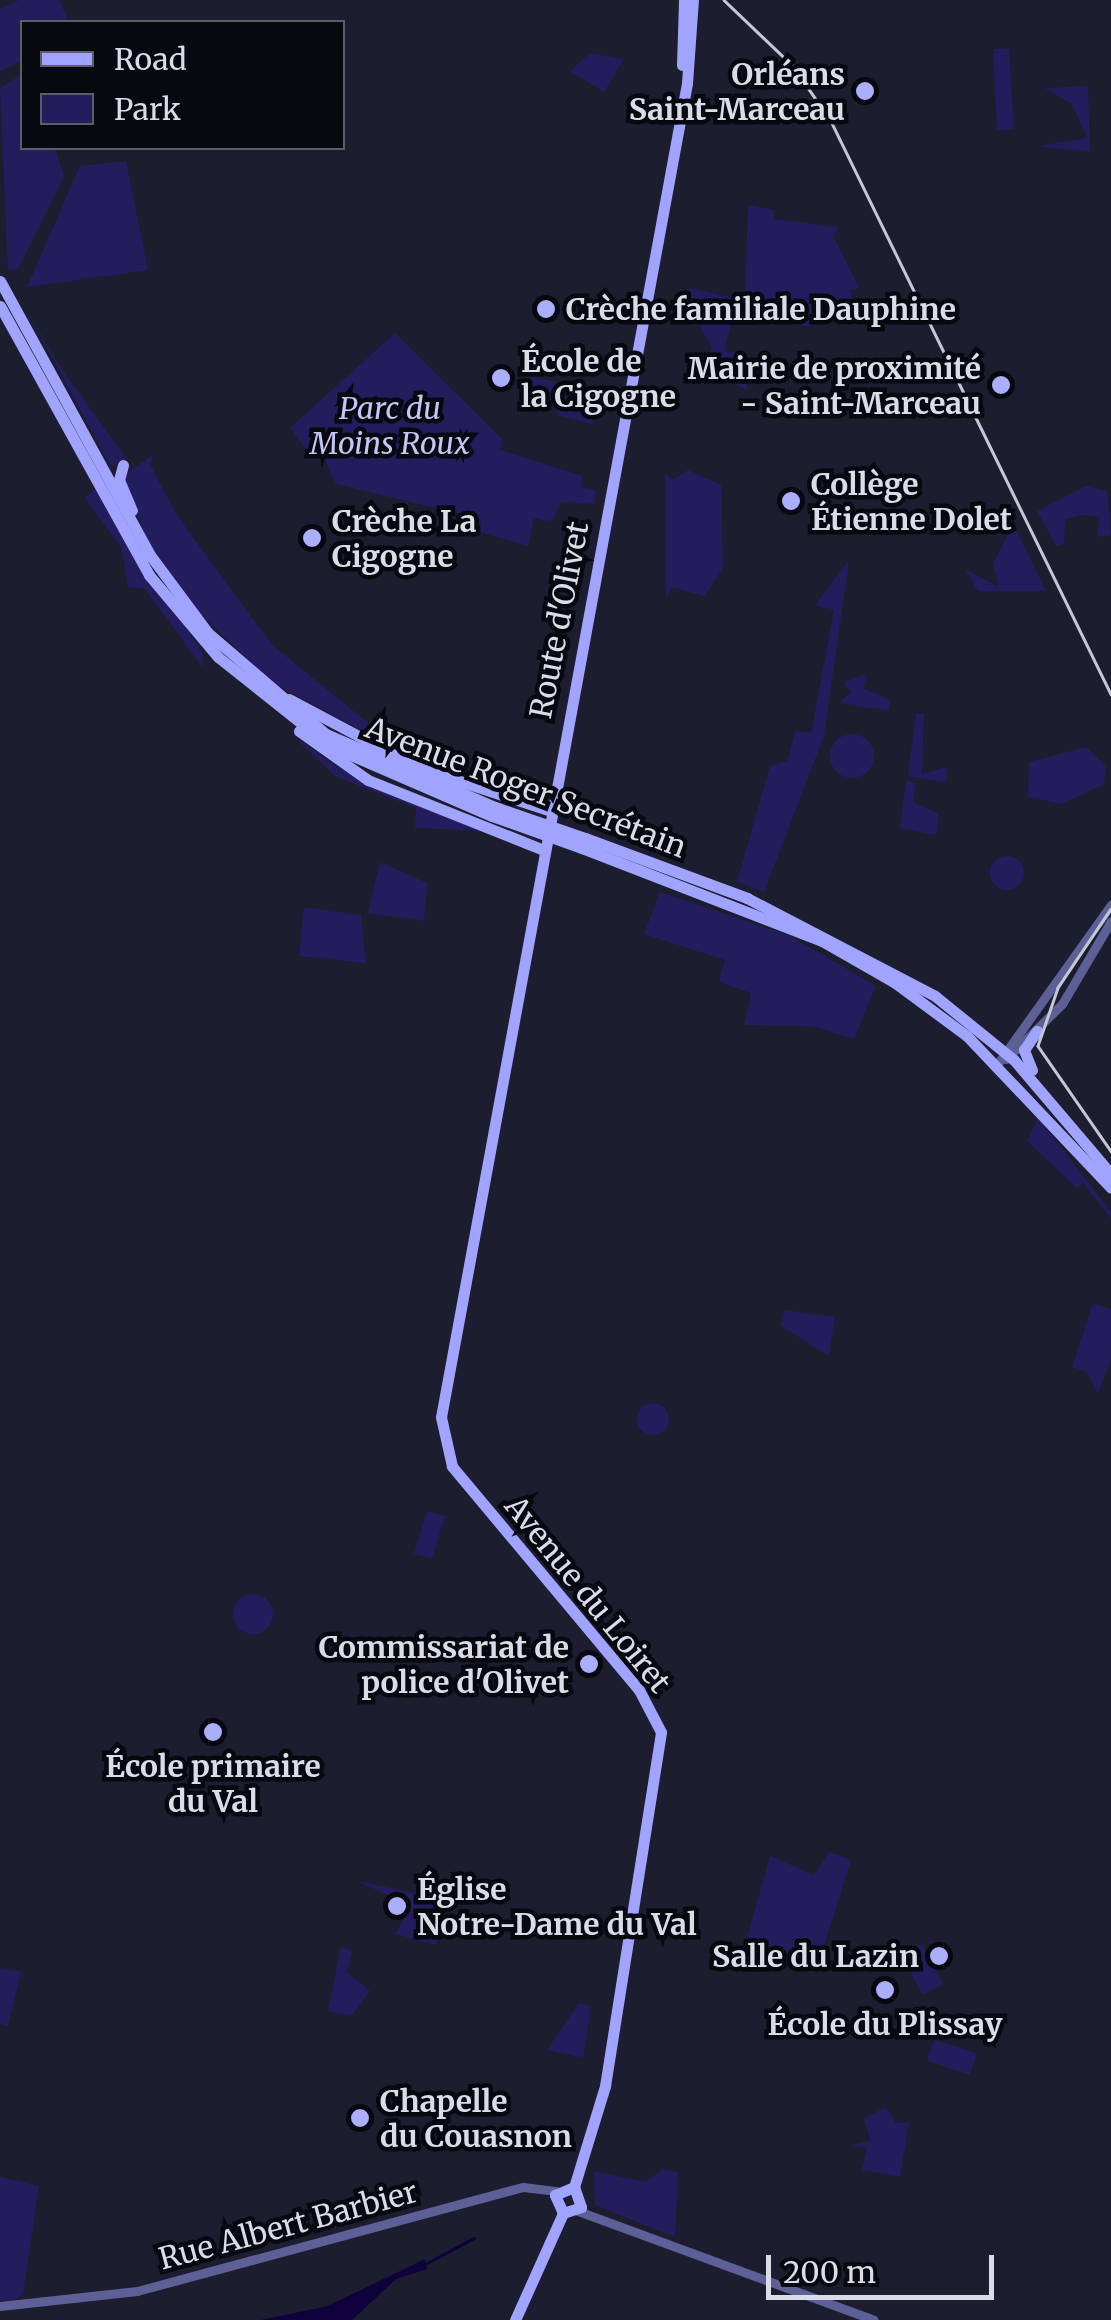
<!DOCTYPE html>
<meta charset="utf-8">
<style>
body{margin:0}
#map{position:relative;width:1111px;height:2320px;overflow:hidden;background:#1c1d2f;font-family:Merriweather,serif}
div>[style]{position:absolute}
[style*='--x']{left:calc(var(--x)*1px);top:calc(var(--y)*1px);width:calc(var(--w)*1px);rotate:calc(var(--a)*1deg)}
.green>*{inset:0;background:#231d5d}
.round{border-radius:50%}
.water>*{inset:0;background:#0e013c}
.stream>*{height:2.5px;margin:-1.25px;padding:0 1.25px;transform-origin:1.25px;border-radius:1.25px;background:#0e013c}
.minor>*{height:9px;margin:-4.5px;padding:0 4.5px;transform-origin:4.5px;border-radius:4.5px;background:#5d6096}
.major>*{height:11px;margin:-5.5px;padding:0 5.5px;transform-origin:5.5px;border-radius:5.5px;background:#a0a4fe}
.tram>*{height:2.5px;margin:-1.25px;padding:0 1.25px;transform-origin:1.25px;border-radius:1.25px;background:#c5c7d4}
.major-bridge>*{height:11px;margin:-5.5px;padding:0 5.5px;transform-origin:5.5px;border-radius:5.5px;background:#a0a4fe}
.dots>*{width:28px;height:28px;translate:-50% -50%;box-sizing:border-box;border:5px solid #080810;border-radius:50%}
span{translate:-50% -50%;white-space:nowrap;text-align:center;line-height:1.15;-webkit-text-stroke:9px #080810;paint-order:stroke}
.poi-label{font-size:30px;color:#dadce8;font-weight:700}
.right{translate:-100% -50%;text-align:right}
.left{translate:0 -50%;text-align:left}
.park-label{font-size:30px;color:#c3c7f5;font-style:italic}
.street-label{font-size:30px;color:#dadce8}
.legend{position:absolute;left:20px;top:20px;width:325px;height:130px;box-sizing:border-box;background:#080810;border:2px solid #5c5d66;margin:0;padding:12px 18px;list-style:none;font-size:30px;color:#dadce8}
.legend li{display:flex;align-items:center;gap:20px;height:50px}
.legend b{width:50px;border:2px solid #5c5d66}
.scale{position:absolute;left:766px;top:2255px;width:228px;height:45px;box-sizing:border-box;border:5px solid #dadce8;border-top:0;padding-left:12px;font-size:30px;line-height:35px;white-space:nowrap;color:#dadce8;-webkit-text-stroke:8px #080810;paint-order:stroke}
</style>
<div id="map">
<div class="green">
<div style="clip-path:polygon(19px 0,59px 0,69px 22px,22px 22px,22px 61px,0 71px,0 9px)"></div>
<div style="clip-path:polygon(993px 49px,1009px 49px,1014px 129px,997px 130px)"></div>
<div style="clip-path:polygon(590px 53px,624px 59px,604px 92px,570px 71px)"></div>
<div style="clip-path:polygon(22px 74px,22px 148px,55px 148px,64px 176px,18px 269px,8px 270px,0 88px)"></div>
<div style="clip-path:polygon(1088px 86px,1090px 152px,1037px 146px,1087px 138px,1072px 104px,1045px 88px)"></div>
<div style="clip-path:polygon(126px 161px,148px 270px,27px 287px,80px 166px)"></div>
<div style="clip-path:polygon(748px 205px,774px 210px,774px 219px,839px 227px,833px 235px,859px 288px,850px 290px,855px 318px,809px 326px,744px 320px)"></div>
<div style="clip-path:polygon(689px 288px,738px 299px,724px 351px,740px 353px,748px 390px,704px 371px,712px 348px,690px 309px,724px 307px,687px 299px)"></div>
<div style="clip-path:polygon(25px 307px,61px 368px,126px 458px,111px 467px)"></div>
<div style="clip-path:polygon(395px 333px,502px 439px,500px 450px,583px 476px,581px 487px,596px 490px,594px 504px,561px 502px,551px 522px,534px 518px,528px 546px,479px 532px,481px 519px,336px 484px,323px 456px,311px 456px,290px 428px)"></div>
<div style="clip-path:polygon(531px 377px,583px 387px,581px 396px,599px 400px,592px 424px,557px 415px,560px 388px,550px 404px,526px 399px)"></div>
<div style="clip-path:polygon(154px 454px,150px 464px,176px 514px,272px 645px,409px 756px,271px 682px,188px 602px,151px 549px,122px 477px)"></div>
<div style="clip-path:polygon(688px 470px,721px 485px,723px 569px,704px 596px,673px 588px,666px 597px,665px 472px,672px 480px)"></div>
<div style="clip-path:polygon(1086px 486px,1107px 491px,1111px 535px,1097px 537px,1100px 517px,1084px 515px,1065px 519px,1064px 544px,1056px 546px,1037px 511px)"></div>
<div style="clip-path:polygon(95px 488px,204px 655px,202px 667px,145px 589px,128px 587px,122px 549px,85px 498px)"></div>
<div style="clip-path:polygon(1013px 524px,1046px 591px,978px 591px,965px 569px,999px 587px,993px 564px)"></div>
<div style="clip-path:polygon(849px 560px,824px 736px,764px 892px,737px 882px,770px 766px,787px 761px,796px 731px,811px 733px,834px 610px,815px 605px)"></div>
<div style="clip-path:polygon(866px 674px,864px 689px,890px 700px,889px 711px,839px 703px,851px 692px,843px 683px)"></div>
<div style="clip-path:polygon(916px 713px,924px 713px,922px 774px,947px 767px,946px 783px,908px 776px)"></div>
<div class="round" style="left:830px;top:734px;width:44px;height:44px"></div>
<div style="clip-path:polygon(292px 735px,339px 768px,485px 831px,415px 828px,416px 808px,335px 776px)"></div>
<div style="clip-path:polygon(1086px 747px,1106px 766px,1104px 784px,1062px 804px,1028px 797px,1029px 762px)"></div>
<div style="clip-path:polygon(906px 781px,916px 783px,913px 802px,939px 814px,936px 835px,900px 828px)"></div>
<div class="round" style="left:990px;top:856px;width:34px;height:34px"></div>
<div style="clip-path:polygon(380px 862px,427px 883px,424px 921px,368px 913px)"></div>
<div style="clip-path:polygon(660px 892px,788px 935px,876px 986px,854px 1039px,813px 1026px,744px 1025px,751px 993px,719px 982px,725px 960px,644px 934px)"></div>
<div style="clip-path:polygon(304px 907px,361px 915px,366px 963px,299px 956px)"></div>
<div style="clip-path:polygon(1038px 1118px,1111px 1212px,1111px 1218px,1083px 1183px,1077px 1188px,1027px 1141px)"></div>
<div style="clip-path:polygon(1093px 1303px,1111px 1309px,1111px 1358px,1098px 1394px,1087px 1372px,1072px 1367px)"></div>
<div style="clip-path:polygon(785px 1310px,835px 1317px,829px 1356px,781px 1326px)"></div>
<div class="round" style="left:637px;top:1403px;width:32px;height:32px"></div>
<div style="clip-path:polygon(427px 1511px,445px 1516px,432px 1558px,414px 1554px)"></div>
<div class="round" style="left:233px;top:1594px;width:40px;height:40px"></div>
<div style="clip-path:polygon(830px 1852px,851px 1860px,819px 1962px,746px 1942px,770px 1856px,814px 1875px)"></div>
<div style="clip-path:polygon(357px 1881px,449px 1900px,436px 1945px,395px 1934px,411px 1906px)"></div>
<div style="clip-path:polygon(922px 1944px,943px 1984px,923px 1995px,901px 1955px)"></div>
<div style="clip-path:polygon(341px 1947px,352px 1950px,347px 1972px,370px 1991px,351px 2016px,328px 2011px)"></div>
<div style="clip-path:polygon(0 1968px,21px 1971px,8px 2026px,0 2024px)"></div>
<div style="clip-path:polygon(579px 2003px,591px 2006px,583px 2058px,547px 2050px)"></div>
<div style="clip-path:polygon(934px 2040px,977px 2053px,970px 2075px,927px 2061px)"></div>
<div style="clip-path:polygon(886px 2107px,896px 2123px,909px 2122px,900px 2177px,862px 2170px,867px 2148px,851px 2145px,870px 2141px,864px 2118px)"></div>
<div style="clip-path:polygon(662px 2169px,678px 2172px,675px 2237px,595px 2205px,594px 2171px,646px 2182px)"></div>
<div style="clip-path:polygon(0 2177px,39px 2186px,23px 2294px,12px 2302px,0 2300px)"></div>
</div>
<div class="water">
<div style="clip-path:polygon(425px 2259px,427px 2269px,396px 2279px,352px 2320px,261px 2320px,328px 2306px)"></div>
</div>
<div class="stream">
<div style="--x:427;--y:2263;--w:53;--a:-28"></div>
</div>
<div class="minor">
<div style="--x:1006;--y:1059;--w:78;--a:-44.5"></div>
<div style="--x:1062;--y:1004;--w:96;--a:-59.4"></div>
<div style="--x:996;--y:1066;--w:198;--a:-54.5"></div>
<div style="--x:578;--y:2211;--w:315;--a:20.2"></div>
<div style="--x:0;--y:2306;--w:138;--a:-6.2"></div>
<div style="--x:137;--y:2291;--w:400;--a:-15.1"></div>
<div style="--x:523;--y:2187;--w:34;--a:7"></div>
</div>
<div class="major">
<div style="--x:682;--y:65;--w:65;--a:-88.2"></div>
<div style="--x:0;--y:281;--w:312;--a:61.3"></div>
<div style="--x:150;--y:555;--w:97;--a:53.4"></div>
<div style="--x:208;--y:633;--w:155;--a:40.6"></div>
<div style="--x:326;--y:734;--w:184;--a:23.4"></div>
<div style="--x:0;--y:306;--w:308;--a:61"></div>
<div style="--x:149;--y:575;--w:107;--a:49.9"></div>
<div style="--x:218;--y:657;--w:143;--a:38.5"></div>
<div style="--x:330;--y:746;--w:176;--a:23.4"></div>
<div style="--x:123;--y:465;--w:16;--a:105"></div>
<div style="--x:119;--y:480;--w:33;--a:67"></div>
<div style="--x:289;--y:699;--w:145;--a:28"></div>
<div style="--x:417;--y:767;--w:138;--a:18.2"></div>
<div style="--x:299;--y:731;--w:85;--a:35.4"></div>
<div style="--x:368;--y:780;--w:186;--a:21.7"></div>
<div style="--x:585;--y:838;--w:173;--a:20.3"></div>
<div style="--x:747;--y:898;--w:212;--a:27.5"></div>
<div style="--x:935;--y:996;--w:102;--a:39"></div>
<div style="--x:1014;--y:1060;--w:150;--a:49.6"></div>
<div style="--x:582;--y:848;--w:257;--a:21.2"></div>
<div style="--x:822;--y:941;--w:83;--a:29.7"></div>
<div style="--x:894;--y:982;--w:91;--a:36.5"></div>
<div style="--x:967;--y:1036;--w:209;--a:46.5"></div>
<div style="--x:1032;--y:1070;--w:22;--a:-112"></div>
<div style="--x:1024;--y:1050;--w:23;--a:-56"></div>
<div style="--x:574;--y:2187;--w:106;--a:-72.9"></div>
<div style="--x:605;--y:2086;--w:358;--a:-81"></div>
<div style="--x:661;--y:1732;--w:47;--a:-117.6"></div>
<div style="--x:639;--y:1690;--w:292;--a:-129.9"></div>
<div style="--x:452;--y:1466;--w:50;--a:-102.7"></div>
<div style="--x:441;--y:1417;--w:1356;--a:-79.55"></div>
<div style="--x:687;--y:83;--w:83;--a:-85.9"></div>
<div style="--x:563;--y:2213;--w:20;--a:-114"></div>
<div style="--x:555;--y:2195;--w:21;--a:-23"></div>
<div style="--x:563;--y:2213;--w:19;--a:-18"></div>
<div style="--x:581;--y:2207;--w:21;--a:-109"></div>
<div style="--x:515;--y:2320;--w:117;--a:-65.8"></div>
</div>
<div class="tram">
<div style="--x:724;--y:0;--w:95;--a:43.7"></div>
<div style="--x:793;--y:66;--w:67;--a:55.4"></div>
<div style="--x:831;--y:121;--w:638;--a:63.96"></div>
<div style="--x:1111;--y:909;--w:95;--a:123.9"></div>
<div style="--x:1058;--y:988;--w:61;--a:109"></div>
<div style="--x:1038;--y:1046;--w:128;--a:55.2"></div>
</div>
<div class="major-bridge">
<div style="--x:495;--y:807;--w:95;--a:19"></div>
<div style="--x:492;--y:816;--w:96;--a:19.6"></div>
</div>
<div class="dots">
<div style="left:865px;top:91px;background:#abaffb"></div>
<div style="left:546px;top:309px;background:#abaffb"></div>
<div style="left:501px;top:378px;background:#abaffb"></div>
<div style="left:1001px;top:385px;background:#abaffb"></div>
<div style="left:791px;top:501px;background:#abaffb"></div>
<div style="left:312px;top:538px;background:#abaffb"></div>
<div style="left:589px;top:1664px;background:#abaffb"></div>
<div style="left:213px;top:1732px;background:#abaffb"></div>
<div style="left:397px;top:1906px;background:#abaffb"></div>
<div style="left:939px;top:1956px;background:#abaffb"></div>
<div style="left:885px;top:1990px;background:#abaffb"></div>
<div style="left:360px;top:2118px;background:#abaffb"></div>
</div>
<div class="poi-label">
<span class="right" style="left:845px;top:91px">Orléans<br>Saint-Marceau</span>
<span class="left" style="left:566px;top:309px">Crèche familiale Dauphine</span>
<span class="left" style="left:521px;top:378px">École de<br>la Cigogne</span>
<span class="right" style="left:981px;top:385px">Mairie de proximité<br>- Saint-Marceau</span>
<span class="left" style="left:811px;top:501px">Collège<br>Étienne Dolet</span>
<span class="left" style="left:332px;top:538px">Crèche La<br>Cigogne</span>
<span class="right" style="left:569px;top:1664px">Commissariat de<br>police d'Olivet</span>
<span style="left:213px;top:1783px">École primaire<br>du Val</span>
<span class="left" style="left:417px;top:1906px">Église<br>Notre-Dame du Val</span>
<span class="right" style="left:919px;top:1956px">Salle du Lazin</span>
<span style="left:885px;top:2024px">École du Plissay</span>
<span class="left" style="left:380px;top:2118px">Chapelle<br>du Couasnon</span>
</div>
<div class="park-label">
<span style="left:390px;top:425px">Parc du<br>Moins Roux</span>
</div>
<div class="street-label">
<span style="left:559px;top:620px;rotate:-79deg">Route d'Olivet</span>
<span style="left:526px;top:787px;rotate:21deg">Avenue Roger Secrétain</span>
<span style="left:588px;top:1594px;rotate:51deg">Avenue du Loiret</span>
<span style="left:288px;top:2225px;rotate:-15deg">Rue Albert Barbier</span>
</div>
<ul class="legend">
<li><b style="height:12px;background:#a0a4fe"></b>Road</li>
<li><b style="height:28px;background:#231d5d"></b>Park</li>
</ul>
<div class="scale">200 m</div>
</div>
